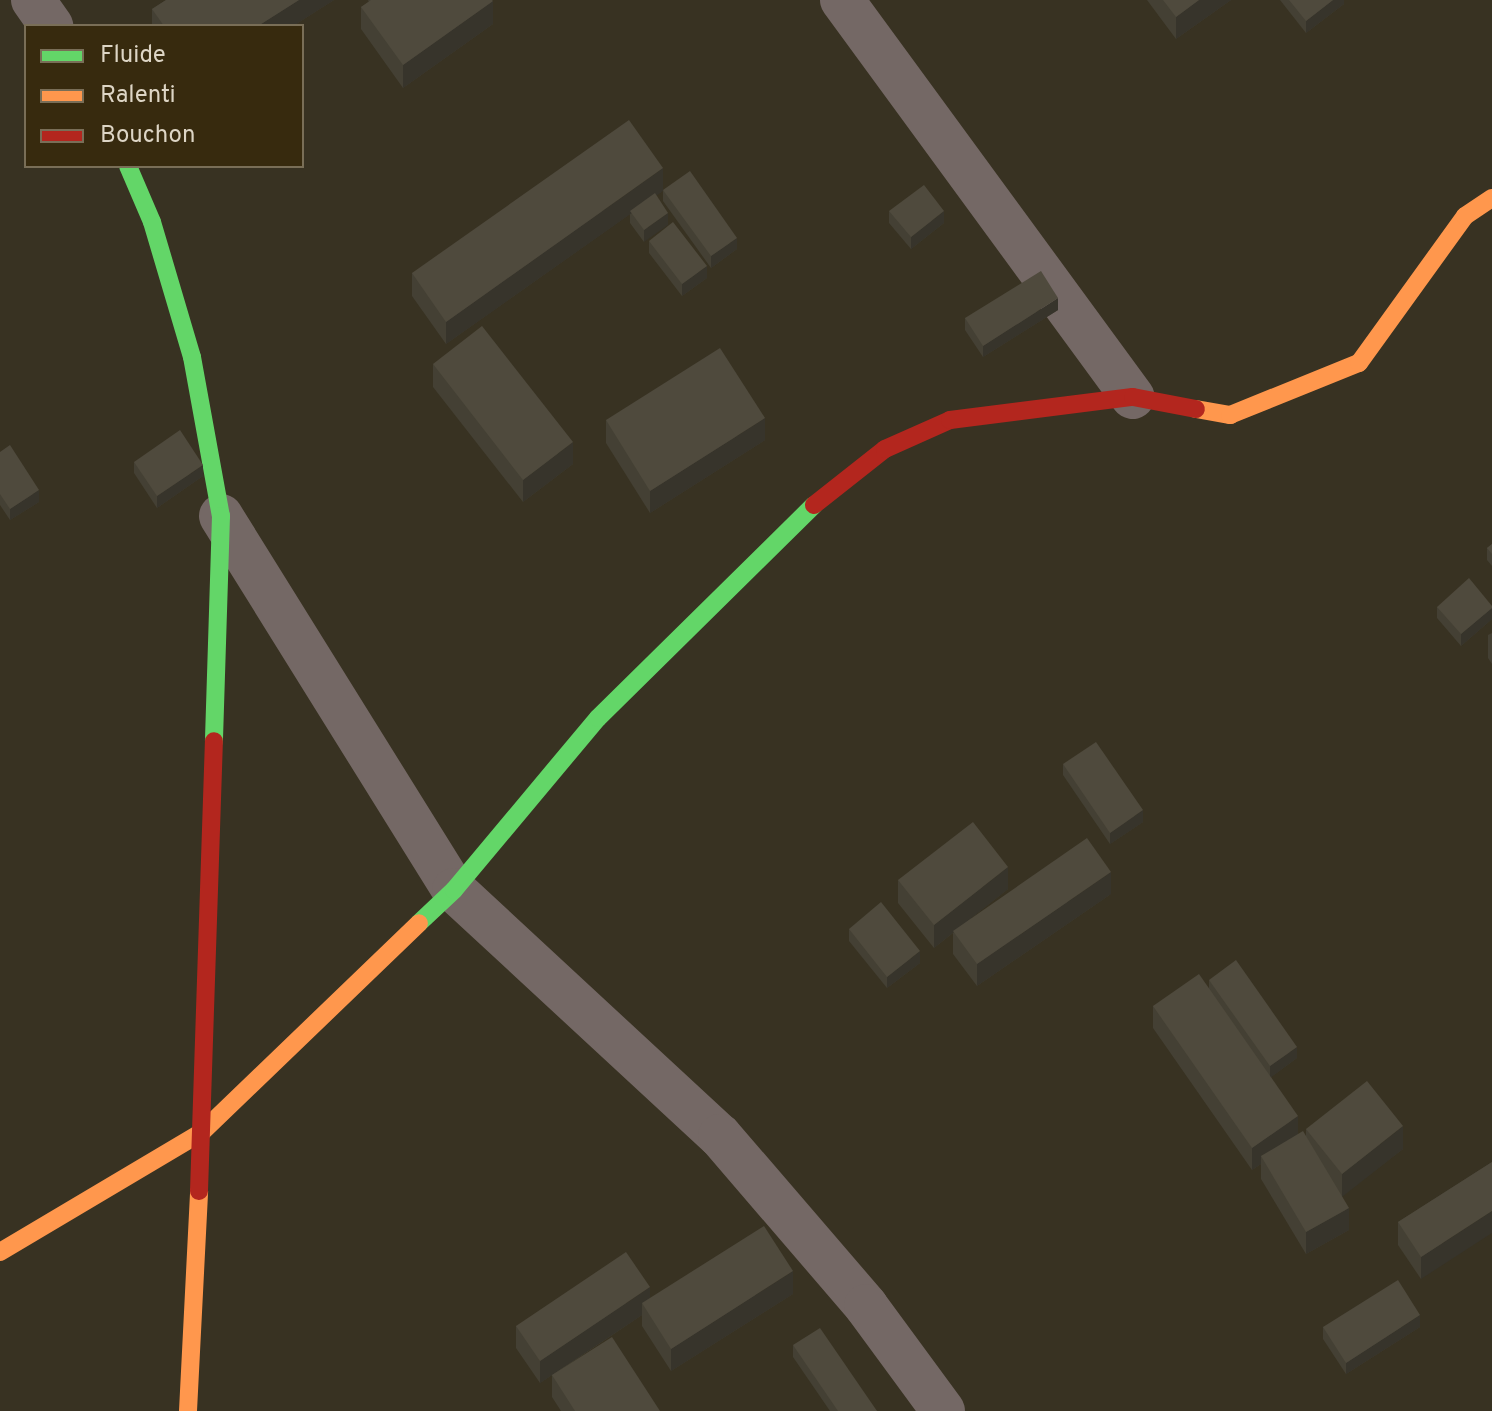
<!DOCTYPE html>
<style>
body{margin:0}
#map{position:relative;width:1492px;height:1411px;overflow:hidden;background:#383222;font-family:Overpass,sans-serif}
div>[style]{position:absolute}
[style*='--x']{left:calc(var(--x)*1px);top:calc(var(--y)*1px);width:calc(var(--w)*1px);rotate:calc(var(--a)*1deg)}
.street>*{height:44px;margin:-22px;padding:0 22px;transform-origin:22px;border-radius:22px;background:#746865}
.fast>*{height:18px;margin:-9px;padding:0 9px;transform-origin:9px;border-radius:9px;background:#63d668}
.slow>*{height:18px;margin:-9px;padding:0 9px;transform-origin:9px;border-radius:9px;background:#ff974d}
.jam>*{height:18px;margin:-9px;padding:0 9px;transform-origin:9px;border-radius:9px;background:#b3261e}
.wall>*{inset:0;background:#444034}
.shaded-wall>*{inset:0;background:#37342b}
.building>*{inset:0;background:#4f4a3d}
span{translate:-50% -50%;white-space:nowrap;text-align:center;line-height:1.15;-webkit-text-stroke:6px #372a0e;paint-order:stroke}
.legend{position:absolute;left:24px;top:24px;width:280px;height:144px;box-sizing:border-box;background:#372a0e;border:2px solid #796e57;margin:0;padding:10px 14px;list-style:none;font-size:24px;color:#ddd5c5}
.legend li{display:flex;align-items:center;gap:16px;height:40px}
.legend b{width:40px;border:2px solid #796e57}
</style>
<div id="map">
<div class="street">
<div style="--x:33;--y:0;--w:32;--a:55"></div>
<div style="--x:842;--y:0;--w:492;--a:53.8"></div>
<div style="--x:221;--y:516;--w:441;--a:58.1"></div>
<div style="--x:454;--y:890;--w:362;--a:42.8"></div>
<div style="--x:720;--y:1136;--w:224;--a:49.3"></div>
<div style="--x:866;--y:1306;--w:130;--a:53.7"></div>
</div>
<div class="fast">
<div style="--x:128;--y:166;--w:61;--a:66.8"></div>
<div style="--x:152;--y:222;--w:141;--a:73.5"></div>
<div style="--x:192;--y:357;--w:162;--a:79.7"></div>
<div style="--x:221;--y:516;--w:225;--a:91.8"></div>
<div style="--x:419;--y:923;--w:48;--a:-43.3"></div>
<div style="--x:454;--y:890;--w:224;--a:-50.1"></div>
<div style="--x:598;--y:718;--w:303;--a:-44.6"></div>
</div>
<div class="slow">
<div style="--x:1196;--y:409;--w:35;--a:10"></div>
<div style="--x:1230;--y:415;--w:139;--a:-22"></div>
<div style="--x:1359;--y:363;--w:181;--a:-54.2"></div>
<div style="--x:1465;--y:216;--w:32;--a:-34"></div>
<div style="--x:0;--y:1252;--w:235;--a:-30.7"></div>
<div style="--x:202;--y:1132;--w:301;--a:-43.9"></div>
<div style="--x:188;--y:1411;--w:220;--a:-87.1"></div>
</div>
<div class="jam">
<div style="--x:814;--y:505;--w:90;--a:-38.3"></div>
<div style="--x:885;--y:449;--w:71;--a:-24"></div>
<div style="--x:950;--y:420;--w:184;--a:-7.2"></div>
<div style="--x:1133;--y:397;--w:64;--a:10.8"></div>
<div style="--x:199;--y:1191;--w:450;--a:-88.1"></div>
</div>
<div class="wall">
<div style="clip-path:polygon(166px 0,334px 0,293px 26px,152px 26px,152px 9px)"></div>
<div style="clip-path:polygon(368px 0,492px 0,493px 24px,403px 88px,361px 29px,361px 7px,369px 2px)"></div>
<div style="clip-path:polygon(1147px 0,1231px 0,1176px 39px)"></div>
<div style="clip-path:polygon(1280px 0,1344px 0,1344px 4px,1306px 33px)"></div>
<div style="clip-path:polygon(663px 190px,737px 249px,711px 268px,663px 201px)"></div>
<div style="clip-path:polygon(663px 191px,656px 195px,644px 242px,630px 223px,630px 214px,446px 344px,412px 296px,412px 273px)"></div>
<div style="clip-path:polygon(889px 211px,944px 223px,911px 249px,889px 223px)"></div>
<div style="clip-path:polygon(649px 241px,707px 278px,682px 296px,649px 253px)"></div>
<div style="clip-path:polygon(1058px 310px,983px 357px,965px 330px,965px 318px)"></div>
<div style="clip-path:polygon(433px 364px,573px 464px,523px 502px,433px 387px)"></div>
<div style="clip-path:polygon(606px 420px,765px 440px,650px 513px,606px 443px)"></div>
<div style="clip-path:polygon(0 452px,39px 502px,10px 520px,0 505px)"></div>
<div style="clip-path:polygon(134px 462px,203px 476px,157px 508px,134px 473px)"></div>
<div style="clip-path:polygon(1492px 544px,1492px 566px,1487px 560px,1487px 548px)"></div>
<div style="clip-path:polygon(1492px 606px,1492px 619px,1461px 646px,1437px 618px,1437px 607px)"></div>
<div style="clip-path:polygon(1492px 633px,1492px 664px,1488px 658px,1488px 635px)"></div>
<div style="clip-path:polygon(1063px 764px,1143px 822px,1110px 844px,1063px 775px)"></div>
<div style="clip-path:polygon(898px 880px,1008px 889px,970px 919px,1111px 894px,977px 986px,953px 954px,953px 933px,934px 948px,898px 903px)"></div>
<div style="clip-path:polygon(849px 929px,920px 963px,887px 988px,849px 941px)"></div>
<div style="clip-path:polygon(1209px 980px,1297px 1058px,1271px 1077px,1298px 1135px,1306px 1136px,1306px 1129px,1403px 1149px,1342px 1196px,1349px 1230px,1306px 1254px,1261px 1179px,1261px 1164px,1252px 1170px,1153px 1028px,1153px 1006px,1209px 988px)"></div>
<div style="clip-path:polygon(1492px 1162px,1421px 1279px,1398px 1245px,1398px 1222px)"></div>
<div style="clip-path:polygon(793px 1294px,671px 1371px,642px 1326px,642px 1315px,556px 1373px,660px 1411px,561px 1411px,552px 1397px,552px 1375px,540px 1383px,516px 1348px,516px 1326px,650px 1298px)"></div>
<div style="clip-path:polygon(1323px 1327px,1420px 1327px,1346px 1374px,1323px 1339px)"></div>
<div style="clip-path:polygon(793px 1345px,877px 1411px,830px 1411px,793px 1357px)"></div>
</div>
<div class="shaded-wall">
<div style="clip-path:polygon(299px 0,334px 0,293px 26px,258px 26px)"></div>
<div style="clip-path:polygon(1199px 0,1231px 0,1176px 39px,1176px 17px)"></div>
<div style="clip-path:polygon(1333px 0,1344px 0,1344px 4px,1306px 33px,1306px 21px)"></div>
<div style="clip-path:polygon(493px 1px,493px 24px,403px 88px,403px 65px)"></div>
<div style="clip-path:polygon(663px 168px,663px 191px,446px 344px,446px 322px)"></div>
<div style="clip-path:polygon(944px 211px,944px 223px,911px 249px,911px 237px)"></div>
<div style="clip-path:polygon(668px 213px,668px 225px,644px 242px,644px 230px)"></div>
<div style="clip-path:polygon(737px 238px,737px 249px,711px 268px,711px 256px)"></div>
<div style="clip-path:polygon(707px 266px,707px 278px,682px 296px,682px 284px)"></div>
<div style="clip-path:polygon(1058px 298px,1058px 310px,983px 357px,983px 346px)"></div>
<div style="clip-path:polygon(765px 418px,765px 440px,650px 513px,650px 491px)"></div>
<div style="clip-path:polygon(573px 442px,573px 464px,523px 502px,523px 480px)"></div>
<div style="clip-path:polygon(203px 465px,203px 476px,157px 508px,157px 496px)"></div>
<div style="clip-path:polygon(39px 490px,39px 502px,10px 520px,10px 509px)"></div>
<div style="clip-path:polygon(1492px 608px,1492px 619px,1461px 646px,1461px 634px)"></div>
<div style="clip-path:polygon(1143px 810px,1143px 822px,1110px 844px,1110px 833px)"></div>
<div style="clip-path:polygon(1008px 867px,1008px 889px,934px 948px,934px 925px)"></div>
<div style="clip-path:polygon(1111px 872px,1111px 894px,977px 986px,977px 964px)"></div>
<div style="clip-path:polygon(920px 951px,920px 963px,887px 988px,887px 977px)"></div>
<div style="clip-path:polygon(1297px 1047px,1297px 1058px,1270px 1078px,1270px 1066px)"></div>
<div style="clip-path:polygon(1298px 1116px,1298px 1139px,1261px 1156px,1261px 1164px,1252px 1170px,1252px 1148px)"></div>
<div style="clip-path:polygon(1403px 1126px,1403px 1149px,1342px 1197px,1342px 1174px)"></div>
<div style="clip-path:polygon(1349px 1208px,1349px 1230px,1306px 1254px,1306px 1232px)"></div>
<div style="clip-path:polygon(1492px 1211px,1492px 1233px,1421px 1279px,1421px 1257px)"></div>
<div style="clip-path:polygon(793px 1271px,793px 1294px,671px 1371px,671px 1349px)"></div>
<div style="clip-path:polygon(650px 1287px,650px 1310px,642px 1303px,642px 1315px,540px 1383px,540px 1361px)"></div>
<div style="clip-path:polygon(1420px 1315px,1420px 1327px,1346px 1374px,1346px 1363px)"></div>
</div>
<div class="building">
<div style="clip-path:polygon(166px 0,299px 0,258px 26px,164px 26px,152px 9px)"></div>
<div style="clip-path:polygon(371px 0,492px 0,493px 1px,403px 65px,361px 7px)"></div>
<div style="clip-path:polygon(1163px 0,1199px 0,1176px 17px)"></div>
<div style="clip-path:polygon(1289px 0,1333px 0,1306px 21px)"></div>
<div style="clip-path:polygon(629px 120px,663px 168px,446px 322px,412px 273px)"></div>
<div style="clip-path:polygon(690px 171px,737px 238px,711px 256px,663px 190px)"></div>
<div style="clip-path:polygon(924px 185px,944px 211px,911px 237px,889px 211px)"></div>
<div style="clip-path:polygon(655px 193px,668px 213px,644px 230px,630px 211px)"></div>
<div style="clip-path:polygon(673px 222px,707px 266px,682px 284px,649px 241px)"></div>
<div style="clip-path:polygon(1041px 271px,1058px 298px,983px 346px,965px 318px)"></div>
<div style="clip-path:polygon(482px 326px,573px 442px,523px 480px,433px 364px)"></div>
<div style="clip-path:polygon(720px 348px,765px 418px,650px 491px,606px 420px)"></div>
<div style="clip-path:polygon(180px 430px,203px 465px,157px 496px,134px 462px)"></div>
<div style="clip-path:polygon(10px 445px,39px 490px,10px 509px,0 494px,0 452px)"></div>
<div style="clip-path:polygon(1492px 544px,1492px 554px,1487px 548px)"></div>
<div style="clip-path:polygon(1469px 578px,1492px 606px,1492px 608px,1461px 634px,1437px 607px)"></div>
<div style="clip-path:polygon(1096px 742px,1143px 810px,1110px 833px,1063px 764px)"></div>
<div style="clip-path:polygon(973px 822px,1008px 867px,934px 925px,898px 880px)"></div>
<div style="clip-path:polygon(1087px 838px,1111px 872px,977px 964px,953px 931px)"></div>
<div style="clip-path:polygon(881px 902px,920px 951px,887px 977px,849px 929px)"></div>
<div style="clip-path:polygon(1236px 960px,1297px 1047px,1270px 1066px,1209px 980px)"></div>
<div style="clip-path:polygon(1199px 974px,1298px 1116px,1252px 1148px,1153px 1006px)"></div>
<div style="clip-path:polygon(1367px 1081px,1403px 1126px,1342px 1174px,1306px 1129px)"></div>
<div style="clip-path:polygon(1303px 1131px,1349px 1208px,1306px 1232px,1261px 1156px)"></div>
<div style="clip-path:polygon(1492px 1162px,1492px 1211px,1421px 1257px,1398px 1222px)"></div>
<div style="clip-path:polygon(764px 1226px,793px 1271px,671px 1349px,642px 1303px)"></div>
<div style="clip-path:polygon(626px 1252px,650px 1287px,540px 1361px,516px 1326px)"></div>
<div style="clip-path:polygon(1398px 1280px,1420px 1315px,1346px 1363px,1323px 1327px)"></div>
<div style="clip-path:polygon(820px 1328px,877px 1411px,838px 1411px,793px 1345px)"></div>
<div style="clip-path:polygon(612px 1337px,660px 1411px,575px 1411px,552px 1375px)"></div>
</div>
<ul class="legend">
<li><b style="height:10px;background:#63d668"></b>Fluide</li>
<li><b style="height:10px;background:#ff974d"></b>Ralenti</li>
<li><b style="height:10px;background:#b3261e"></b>Bouchon</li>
</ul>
</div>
